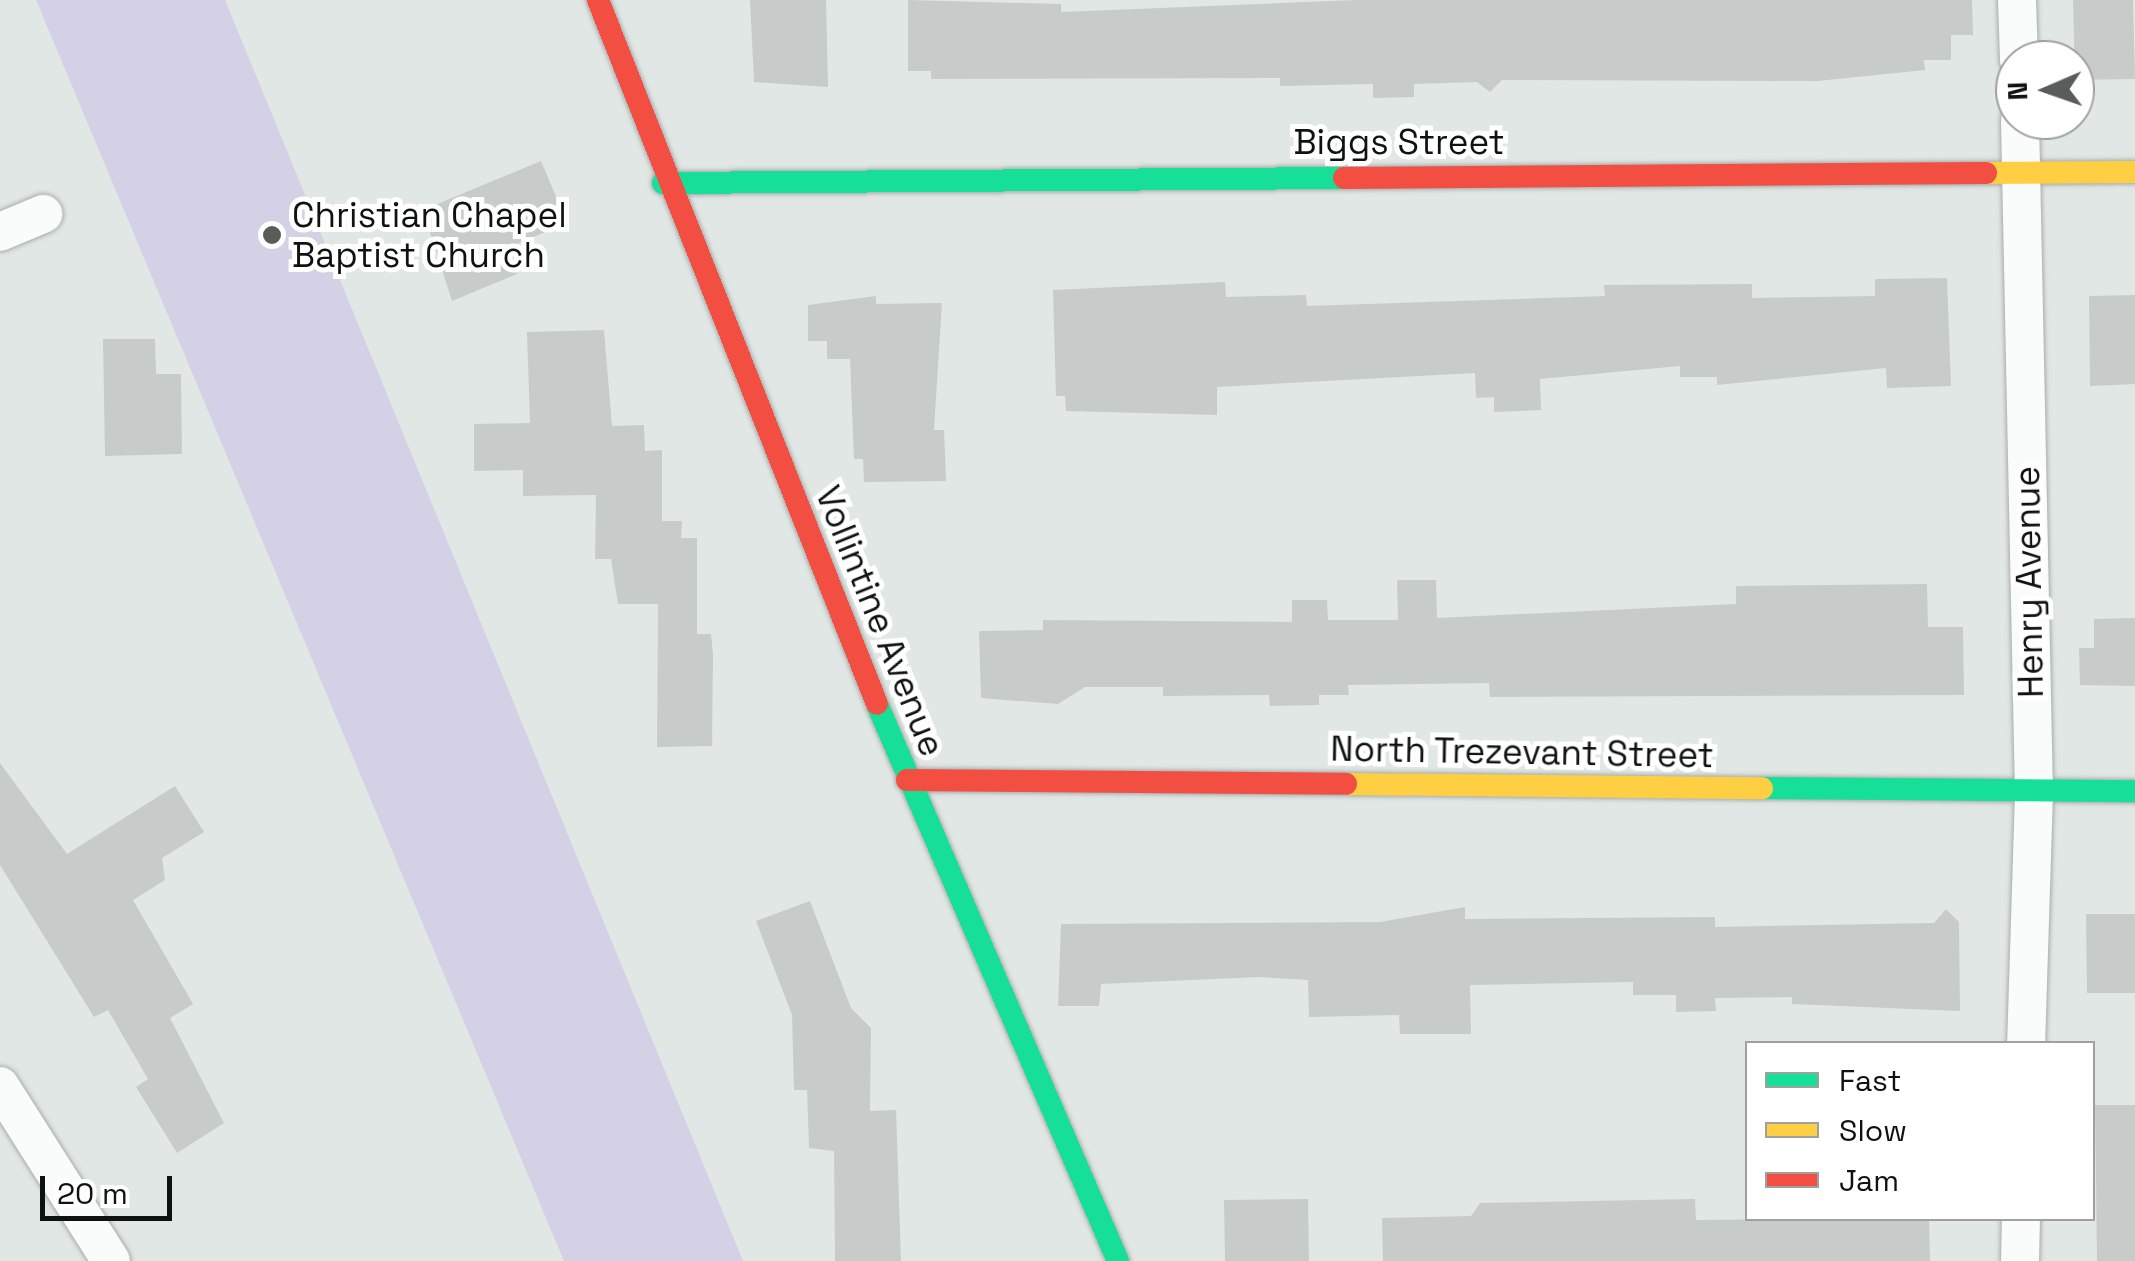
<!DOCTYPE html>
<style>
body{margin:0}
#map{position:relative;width:2135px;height:1261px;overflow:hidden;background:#e1e7e5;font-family:"Space Grotesk",sans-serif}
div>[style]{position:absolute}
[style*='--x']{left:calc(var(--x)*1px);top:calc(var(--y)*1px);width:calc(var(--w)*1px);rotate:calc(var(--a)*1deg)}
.green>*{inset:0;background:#d4d0e5}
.building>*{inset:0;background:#c7cccb}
.roads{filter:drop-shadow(0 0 2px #a8adab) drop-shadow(0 0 2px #a8adab)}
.street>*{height:38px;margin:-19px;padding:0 19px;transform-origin:19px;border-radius:19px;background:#fafbfb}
.fast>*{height:22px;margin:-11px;padding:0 11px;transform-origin:11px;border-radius:11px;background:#16e098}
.slow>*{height:22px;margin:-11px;padding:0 11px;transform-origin:11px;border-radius:11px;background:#ffcf43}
.jam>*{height:22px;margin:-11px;padding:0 11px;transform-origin:11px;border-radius:11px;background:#f24e42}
.dots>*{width:28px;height:28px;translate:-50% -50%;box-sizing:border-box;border:5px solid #fff;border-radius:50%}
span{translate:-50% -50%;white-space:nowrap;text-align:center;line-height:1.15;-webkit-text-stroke:10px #fff;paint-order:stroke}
.street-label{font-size:35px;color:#0e1210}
.poi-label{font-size:35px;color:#0e1210}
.left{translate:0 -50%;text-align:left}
.legend{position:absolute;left:1745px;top:1041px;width:350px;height:180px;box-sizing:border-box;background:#fff;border:2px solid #9fa09f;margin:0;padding:12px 18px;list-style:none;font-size:30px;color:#0e1210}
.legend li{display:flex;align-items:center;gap:20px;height:50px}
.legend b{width:50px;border:2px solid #9fa09f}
.north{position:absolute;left:1995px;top:40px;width:100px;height:100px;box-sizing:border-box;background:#fff;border:2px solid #9fa09f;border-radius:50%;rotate:268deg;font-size:28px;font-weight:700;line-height:40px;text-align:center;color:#0e1210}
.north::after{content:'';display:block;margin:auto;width:35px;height:45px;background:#585d5b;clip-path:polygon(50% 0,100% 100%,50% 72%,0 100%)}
.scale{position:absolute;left:40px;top:1176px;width:132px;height:45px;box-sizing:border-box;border:5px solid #0e1210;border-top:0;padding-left:12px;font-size:30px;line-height:35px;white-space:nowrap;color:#0e1210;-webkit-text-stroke:8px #fff;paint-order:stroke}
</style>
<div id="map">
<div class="green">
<div style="clip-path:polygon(36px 0,225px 0,743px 1261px,564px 1261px)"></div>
</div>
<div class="building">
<div style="clip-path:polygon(750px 0,826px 0,828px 87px,754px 82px)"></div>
<div style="clip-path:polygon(908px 0,1061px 4px,1061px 12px,1355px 0,1972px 0,1973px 35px,1951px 35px,1951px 60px,1924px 60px,1925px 70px,1818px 81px,1502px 80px,1490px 92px,1477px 82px,1414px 84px,1414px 97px,1373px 98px,1373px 84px,1280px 86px,1280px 78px,931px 79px,931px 71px,908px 71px)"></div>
<div style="clip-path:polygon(2073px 0,2133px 0,2135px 79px,2075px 80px)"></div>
<div style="clip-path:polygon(541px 161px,567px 223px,507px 248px,517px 274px,452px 301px,423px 210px)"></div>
<div style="clip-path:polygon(1947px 278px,1951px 386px,1887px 388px,1886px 368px,1717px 385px,1717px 377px,1680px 377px,1680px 366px,1540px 379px,1541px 410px,1494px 412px,1494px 397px,1476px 398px,1475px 373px,1217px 387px,1217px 415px,1066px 411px,1065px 396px,1056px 396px,1053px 290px,1225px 282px,1226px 297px,1306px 295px,1307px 306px,1605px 296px,1604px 285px,1752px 284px,1752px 298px,1875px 296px,1875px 279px)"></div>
<div style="clip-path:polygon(2135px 295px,2135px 384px,2090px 386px,2089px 296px)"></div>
<div style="clip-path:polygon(876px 296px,876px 304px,942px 303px,934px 430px,944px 430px,946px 481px,864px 482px,863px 459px,854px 459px,850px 359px,827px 359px,827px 341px,808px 341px,808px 305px)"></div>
<div style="clip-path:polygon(604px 330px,612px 426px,644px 425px,645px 451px,662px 450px,662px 521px,682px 521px,681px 538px,697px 538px,697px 634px,711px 634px,713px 654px,712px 746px,657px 747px,658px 604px,618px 604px,611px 559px,595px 559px,596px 495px,523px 496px,523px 470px,474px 471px,474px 424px,530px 423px,527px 332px)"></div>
<div style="clip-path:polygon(103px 339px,155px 339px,156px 374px,181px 374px,182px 454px,105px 456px)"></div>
<div style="clip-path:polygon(1397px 580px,1436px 580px,1437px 618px,1736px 604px,1736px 586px,1927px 584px,1928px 627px,1963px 627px,1964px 695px,1490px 697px,1489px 683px,1348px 685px,1349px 695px,1319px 695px,1319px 705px,1270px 706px,1269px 695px,1163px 696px,1163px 687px,1085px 687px,1058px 704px,981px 698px,979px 631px,1043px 630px,1043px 620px,1292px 622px,1292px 600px,1327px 600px,1328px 620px,1398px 620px)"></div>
<div style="clip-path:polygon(2135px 618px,2135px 686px,2080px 685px,2079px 648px,2094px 648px,2094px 619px)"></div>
<div style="clip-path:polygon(0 763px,67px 854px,175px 786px,204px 832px,162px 858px,165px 880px,133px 900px,193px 1004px,170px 1018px,224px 1123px,177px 1153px,136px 1087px,148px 1079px,108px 1010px,94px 1017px,0 865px)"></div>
<div style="clip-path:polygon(810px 901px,851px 1008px,871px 1028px,870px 1111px,896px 1110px,901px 1261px,835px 1261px,834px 1151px,809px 1148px,807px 1090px,794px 1090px,792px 1015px,756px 921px)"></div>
<div style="clip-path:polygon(1465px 907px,1465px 919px,1715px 917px,1715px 927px,1934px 923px,1946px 909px,1959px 922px,1960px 1011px,1792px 1004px,1792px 997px,1715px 998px,1716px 1011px,1676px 1012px,1676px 995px,1633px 995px,1633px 982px,1470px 985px,1471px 1034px,1400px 1034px,1399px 1015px,1309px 1017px,1308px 980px,1259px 977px,1101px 984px,1099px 1006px,1058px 1006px,1061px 924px,1380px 922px)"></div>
<div style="clip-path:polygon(2086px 914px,2135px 914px,2135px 993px,2087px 993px)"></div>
<div style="clip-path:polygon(2095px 1105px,2135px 1105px,2135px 1261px,2097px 1261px)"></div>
<div style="clip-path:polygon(1308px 1199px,1309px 1261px,1225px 1261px,1224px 1200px)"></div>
<div style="clip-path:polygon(1695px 1199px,1696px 1220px,1929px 1218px,1930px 1261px,1383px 1261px,1382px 1218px,1471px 1216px,1480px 1203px)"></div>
</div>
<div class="roads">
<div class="street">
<div style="--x:2017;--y:0;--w:60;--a:88.1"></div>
<div style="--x:2020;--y:120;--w:673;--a:88.81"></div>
<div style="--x:2034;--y:793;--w:251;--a:91.8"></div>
<div style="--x:0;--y:232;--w:47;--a:-22.7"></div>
<div style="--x:0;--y:1086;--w:207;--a:57.6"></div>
<div style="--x:2020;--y:1261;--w:43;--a:-88.7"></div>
</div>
<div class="fast">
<div style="--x:663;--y:183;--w:681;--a:-0.42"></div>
<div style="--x:877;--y:704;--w:607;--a:66.6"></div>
<div style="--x:1762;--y:788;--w:373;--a:0.5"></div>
</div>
<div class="slow">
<div style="--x:1986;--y:173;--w:149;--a:-0.4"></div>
<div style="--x:1346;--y:784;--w:416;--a:0.6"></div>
</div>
<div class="jam">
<div style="--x:598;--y:0;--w:757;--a:68.38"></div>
<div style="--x:1344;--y:178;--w:642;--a:-0.45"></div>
<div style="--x:907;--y:780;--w:439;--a:0.5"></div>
</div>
</div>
<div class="dots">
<div style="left:272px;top:235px;background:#585d5b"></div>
</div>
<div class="street-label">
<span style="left:1399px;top:142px">Biggs Street</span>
<span style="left:2029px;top:582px;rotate:-91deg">Henry Avenue</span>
<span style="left:880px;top:621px;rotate:68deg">Vollintine Avenue</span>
<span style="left:1522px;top:752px;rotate:1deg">North Trezevant Street</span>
</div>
<div class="poi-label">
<span class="left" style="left:292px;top:235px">Christian Chapel<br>Baptist Church</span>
</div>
<ul class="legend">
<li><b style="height:12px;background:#16e098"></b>Fast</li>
<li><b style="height:12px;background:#ffcf43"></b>Slow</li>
<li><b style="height:12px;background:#f24e42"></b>Jam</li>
</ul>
<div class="north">N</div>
<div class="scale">20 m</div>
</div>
